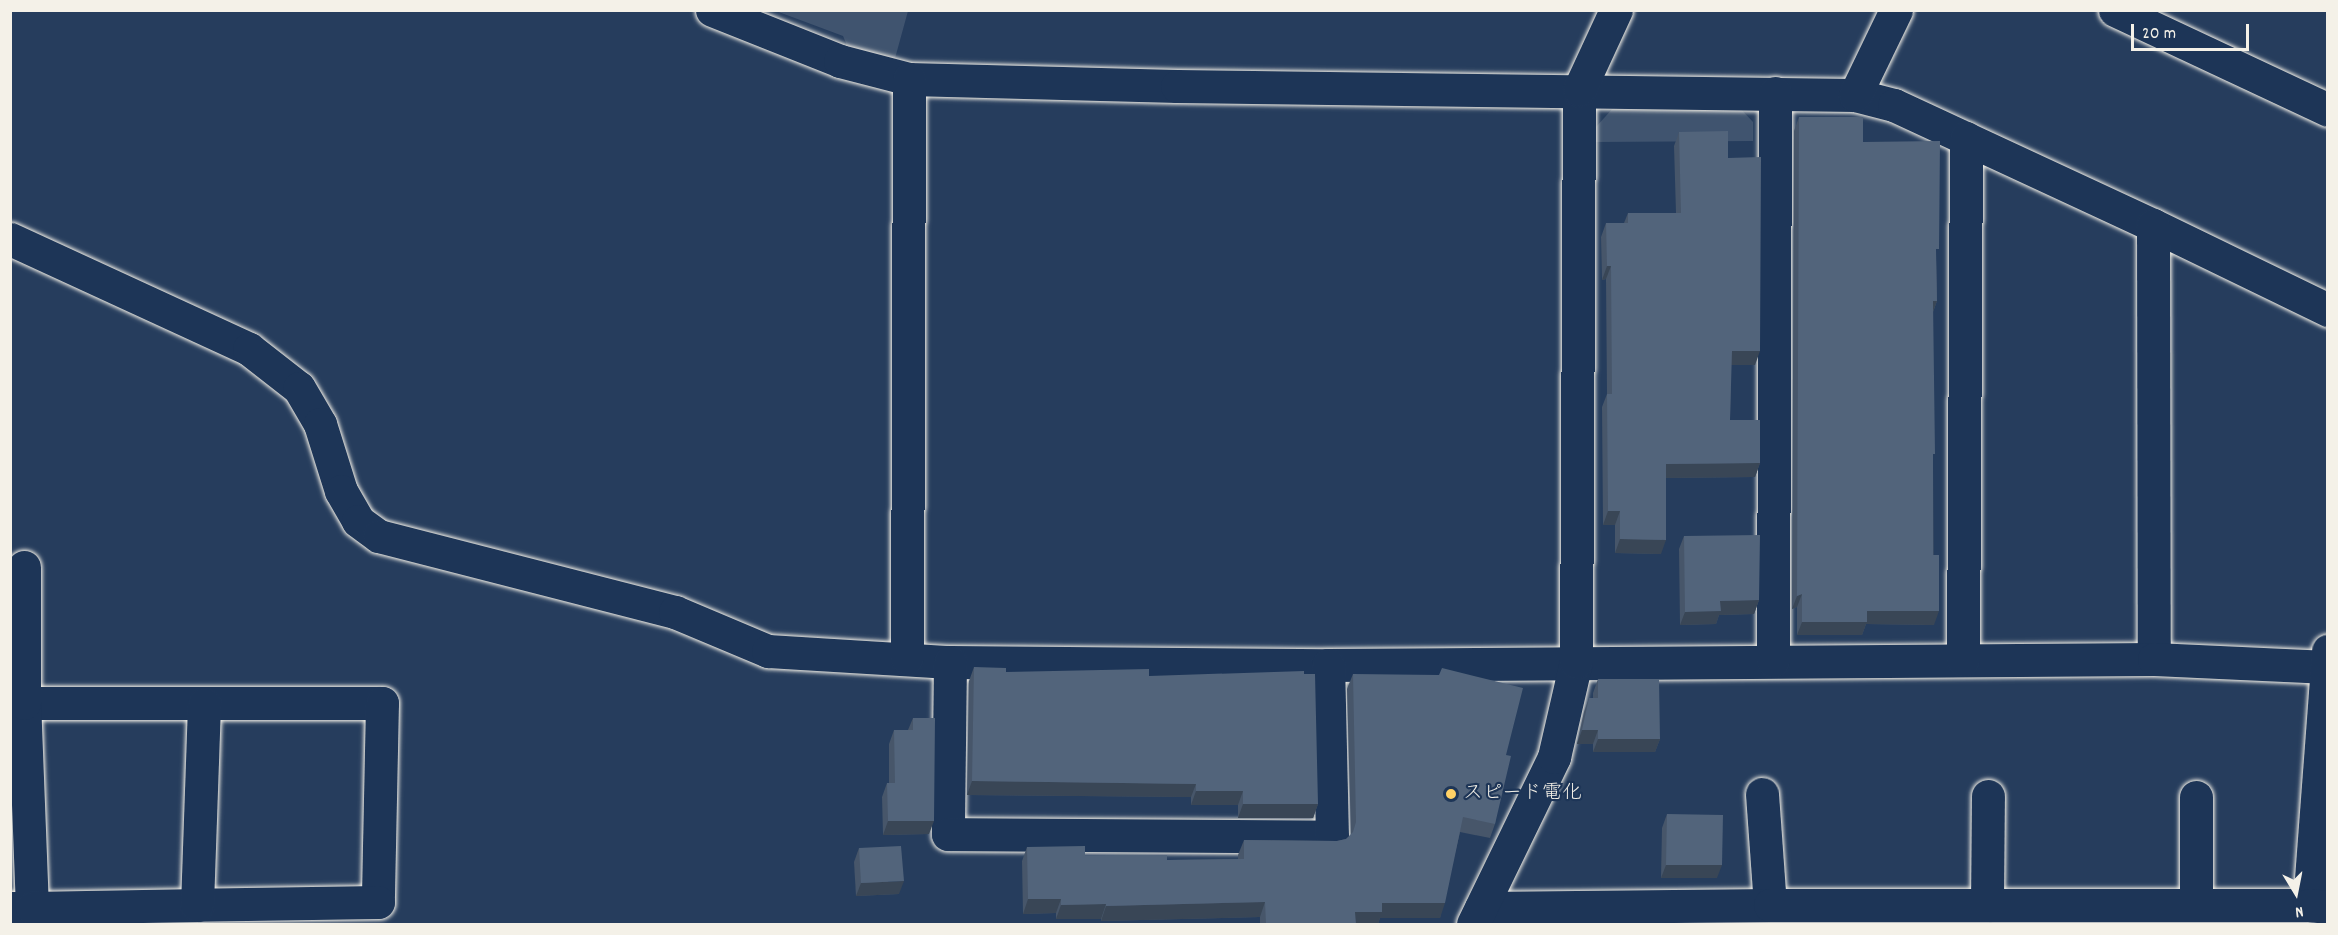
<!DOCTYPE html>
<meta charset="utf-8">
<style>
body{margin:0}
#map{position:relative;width:2338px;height:935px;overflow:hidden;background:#263d5d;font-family:Dekko,"Klee One",sans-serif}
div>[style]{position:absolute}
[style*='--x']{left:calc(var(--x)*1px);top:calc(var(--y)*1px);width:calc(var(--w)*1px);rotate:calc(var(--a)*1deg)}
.green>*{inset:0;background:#40546f}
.roads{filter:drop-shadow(0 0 2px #f4f1e8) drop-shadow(0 0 2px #f4f1e8)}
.street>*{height:33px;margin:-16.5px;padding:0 16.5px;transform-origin:16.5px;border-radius:16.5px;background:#1d3557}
.wall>*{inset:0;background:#47566a}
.shaded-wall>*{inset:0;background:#394656}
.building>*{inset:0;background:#52647b}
.dots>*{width:16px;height:16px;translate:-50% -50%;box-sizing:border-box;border:3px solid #1d3557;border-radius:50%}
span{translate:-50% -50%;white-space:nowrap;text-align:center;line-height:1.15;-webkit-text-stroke:4.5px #1d3557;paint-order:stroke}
.poi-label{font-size:20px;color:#f4f1e8}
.left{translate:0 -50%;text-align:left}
.frame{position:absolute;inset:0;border:12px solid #f4f1e8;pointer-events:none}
.north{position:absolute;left:2266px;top:863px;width:60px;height:60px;-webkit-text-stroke:4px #1d3557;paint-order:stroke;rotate:170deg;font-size:16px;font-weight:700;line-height:24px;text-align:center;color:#f4f1e8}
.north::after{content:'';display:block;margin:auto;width:21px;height:27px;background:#f4f1e8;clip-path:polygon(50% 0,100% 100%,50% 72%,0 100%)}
.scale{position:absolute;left:2131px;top:24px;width:118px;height:27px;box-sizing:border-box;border:3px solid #f4f1e8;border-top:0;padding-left:8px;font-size:18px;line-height:21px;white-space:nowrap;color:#f4f1e8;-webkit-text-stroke:4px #1d3557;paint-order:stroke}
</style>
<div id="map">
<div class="green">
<div style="clip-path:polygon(776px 11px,908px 11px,894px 62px,849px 50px,843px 36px)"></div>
<div style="clip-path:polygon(1738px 106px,1753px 122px,1753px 141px,1596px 142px,1596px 127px,1614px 107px)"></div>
</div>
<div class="roads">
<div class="street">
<div style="--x:712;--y:10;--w:138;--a:21.7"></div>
<div style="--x:840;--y:61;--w:71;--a:14.6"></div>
<div style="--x:909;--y:79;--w:268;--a:1.5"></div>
<div style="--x:1177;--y:86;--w:678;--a:0.76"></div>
<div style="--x:1855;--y:95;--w:40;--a:14.4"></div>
<div style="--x:1894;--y:105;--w:285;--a:24.9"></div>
<div style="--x:2153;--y:225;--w:195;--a:25.9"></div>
<div style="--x:2115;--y:10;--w:235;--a:25.1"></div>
<div style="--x:1855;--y:95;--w:94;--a:-64.2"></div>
<div style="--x:2153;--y:225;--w:434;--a:89.9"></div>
<div style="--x:10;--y:239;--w:263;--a:24.7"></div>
<div style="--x:249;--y:349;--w:63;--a:38"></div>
<div style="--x:299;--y:388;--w:42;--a:59.7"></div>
<div style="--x:320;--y:424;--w:70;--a:72.6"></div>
<div style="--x:341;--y:491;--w:34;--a:60"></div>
<div style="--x:358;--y:521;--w:26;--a:36"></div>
<div style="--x:379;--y:536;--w:306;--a:14.4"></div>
<div style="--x:675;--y:612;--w:101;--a:22.8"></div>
<div style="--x:768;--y:651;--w:182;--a:3.5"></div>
<div style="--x:950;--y:662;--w:378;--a:0.5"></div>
<div style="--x:1328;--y:665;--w:826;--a:-0.42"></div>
<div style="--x:2154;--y:659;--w:174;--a:2.6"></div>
<div style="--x:907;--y:658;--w:579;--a:-89.8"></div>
<div style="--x:1963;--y:660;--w:522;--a:-89.67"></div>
<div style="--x:1773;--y:661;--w:568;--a:-89.8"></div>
<div style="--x:950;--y:662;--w:172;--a:90.7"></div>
<div style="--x:948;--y:834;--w:384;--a:0.4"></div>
<div style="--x:1332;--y:837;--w:172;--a:-91.3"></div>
<div style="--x:10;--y:703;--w:372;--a:0"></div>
<div style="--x:382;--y:703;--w:199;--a:91.2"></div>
<div style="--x:378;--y:902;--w:181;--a:179.1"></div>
<div style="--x:1762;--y:794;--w:111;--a:85.9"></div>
<div style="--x:1987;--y:905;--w:109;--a:-89.5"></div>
<div style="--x:2196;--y:905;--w:108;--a:-90"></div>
<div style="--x:2309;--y:905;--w:255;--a:-85.7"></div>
<div style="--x:10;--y:908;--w:22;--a:0"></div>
<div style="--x:32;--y:908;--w:205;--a:-92.2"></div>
<div style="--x:24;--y:703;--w:136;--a:-90"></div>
<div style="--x:32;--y:908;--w:165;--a:-1"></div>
<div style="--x:197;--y:905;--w:201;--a:-88"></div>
<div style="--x:1481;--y:908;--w:289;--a:-0.6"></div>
<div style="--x:1770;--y:905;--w:539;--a:0"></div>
<div style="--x:2309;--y:905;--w:19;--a:6"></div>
<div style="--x:1473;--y:924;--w:186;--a:-64.1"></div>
<div style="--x:1554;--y:757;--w:98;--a:-77"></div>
<div style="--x:1576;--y:662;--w:572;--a:-89.7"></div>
<div style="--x:1579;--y:90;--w:88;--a:-65.2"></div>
</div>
</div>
<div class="wall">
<div style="clip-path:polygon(1799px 117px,1863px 142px,1936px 257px,1937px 301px,1933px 312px,1933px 462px,1934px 625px,1866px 624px,1862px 635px,1797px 635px,1797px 607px,1792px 609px,1794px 131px)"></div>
<div style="clip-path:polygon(1679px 132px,1728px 158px,1755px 365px,1731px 365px,1730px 420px,1760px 463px,1755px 477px,1666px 478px,1661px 554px,1615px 553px,1615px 525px,1603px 525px,1602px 407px,1607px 394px,1606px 279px,1602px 280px,1601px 237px,1606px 223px,1624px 223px,1628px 213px,1676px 213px,1674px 146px)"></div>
<div style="clip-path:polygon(1684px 536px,1759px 600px,1754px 614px,1719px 615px,1716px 624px,1680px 625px,1679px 549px)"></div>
<div style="clip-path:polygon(974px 667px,1006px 672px,1149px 676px,1318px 804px,1313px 818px,1238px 818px,1238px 805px,1191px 805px,1191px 797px,967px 795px,969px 681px)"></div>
<div style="clip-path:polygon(1353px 674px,1506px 755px,1495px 824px,1490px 838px,1460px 832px,1440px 918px,1380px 918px,1378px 924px,1260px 924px,1260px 917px,1101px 921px,1101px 919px,1056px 919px,1056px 913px,1023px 914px,1022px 861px,1027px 847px,1085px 856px,1167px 860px,1238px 859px,1238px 855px,1244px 840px,1337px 841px,1346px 839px,1351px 835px,1347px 689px)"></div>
<div style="clip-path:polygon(1598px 679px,1660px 739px,1655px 752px,1593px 752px,1593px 744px,1577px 744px,1584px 712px,1589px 698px,1593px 698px,1593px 693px)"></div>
<div style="clip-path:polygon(913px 718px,929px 834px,883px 835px,882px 797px,887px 783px,889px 783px,889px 744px,894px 730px,908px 730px)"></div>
<div style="clip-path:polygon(1667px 814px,1717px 878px,1661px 878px,1662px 828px)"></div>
<div style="clip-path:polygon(859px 848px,899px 894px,856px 896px,854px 862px)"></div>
</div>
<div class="shaded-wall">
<div style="clip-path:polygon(1607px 266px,1611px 266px,1606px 279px,1602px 280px)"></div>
<div style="clip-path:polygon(1933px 301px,1937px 301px,1932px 314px)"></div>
<div style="clip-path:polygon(1732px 351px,1760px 351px,1755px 365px,1727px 365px)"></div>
<div style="clip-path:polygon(1760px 463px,1755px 477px,1661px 478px,1666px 464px)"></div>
<div style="clip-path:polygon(1608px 511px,1620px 511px,1615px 525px,1603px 525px)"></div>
<div style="clip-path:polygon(1620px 539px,1666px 540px,1661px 554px,1615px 553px)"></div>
<div style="clip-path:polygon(1802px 594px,1797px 607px,1792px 609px,1797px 596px)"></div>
<div style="clip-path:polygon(1759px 600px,1754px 614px,1719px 615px,1716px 624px,1680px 625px,1685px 612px,1720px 601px)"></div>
<div style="clip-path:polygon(1867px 611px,1939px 611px,1934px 625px,1866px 624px,1862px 635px,1797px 635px,1802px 622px)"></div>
<div style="clip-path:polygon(1582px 730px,1598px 730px,1593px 744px,1577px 744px)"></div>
<div style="clip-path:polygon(1598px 739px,1660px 739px,1655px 752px,1593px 752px)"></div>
<div style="clip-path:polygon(972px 781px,1196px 784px,1191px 797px,967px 795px)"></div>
<div style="clip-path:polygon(1196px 791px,1243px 791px,1238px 805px,1191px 805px)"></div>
<div style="clip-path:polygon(1243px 804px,1318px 804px,1313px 818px,1238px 818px)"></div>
<div style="clip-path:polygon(888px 821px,934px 821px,929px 834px,883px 835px)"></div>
<div style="clip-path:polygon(1666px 865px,1722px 865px,1717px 878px,1661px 878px)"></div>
<div style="clip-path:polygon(904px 881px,899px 894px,856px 896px,861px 883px)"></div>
<div style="clip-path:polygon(1028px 899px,1061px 899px,1056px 913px,1023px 914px)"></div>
<div style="clip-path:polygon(1265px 902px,1260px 917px,1101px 921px,1106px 906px)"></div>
<div style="clip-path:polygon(1382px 903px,1445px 903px,1440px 918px,1380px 918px,1378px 924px,1351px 924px,1355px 912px)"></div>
<div style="clip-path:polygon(1106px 904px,1101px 919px,1056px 919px,1061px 905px)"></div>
</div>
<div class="building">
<div style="clip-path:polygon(1799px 117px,1863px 117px,1863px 142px,1940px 141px,1939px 249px,1936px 249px,1937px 301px,1933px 301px,1935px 454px,1933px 454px,1933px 555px,1939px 555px,1939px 611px,1867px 611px,1867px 622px,1802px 622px,1802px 594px,1797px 596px)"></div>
<div style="clip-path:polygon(1728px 131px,1728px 158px,1761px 157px,1760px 351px,1732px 351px,1730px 420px,1760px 420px,1760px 463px,1666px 464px,1666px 540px,1620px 539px,1620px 511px,1608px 511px,1607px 394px,1612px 394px,1611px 266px,1607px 266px,1606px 223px,1628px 223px,1628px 213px,1681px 213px,1679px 132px)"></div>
<div style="clip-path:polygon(1760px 535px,1759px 600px,1720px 601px,1721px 611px,1685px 612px,1684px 536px)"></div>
<div style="clip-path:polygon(974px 667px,1006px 668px,1006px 672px,1149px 669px,1149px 676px,1304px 671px,1304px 674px,1315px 674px,1318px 804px,1243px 804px,1243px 791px,1196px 791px,1196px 784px,972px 781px)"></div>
<div style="clip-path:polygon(1442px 668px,1523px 688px,1506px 755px,1511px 756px,1495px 824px,1463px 817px,1445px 903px,1382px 903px,1382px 912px,1355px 912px,1356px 924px,1266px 924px,1265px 902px,1106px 906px,1106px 904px,1061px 905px,1061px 899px,1028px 899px,1027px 847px,1085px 846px,1085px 856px,1167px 855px,1167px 860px,1244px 859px,1244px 840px,1337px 841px,1346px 839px,1353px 832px,1356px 822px,1353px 674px,1439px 675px)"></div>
<div style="clip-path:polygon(1598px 679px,1659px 679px,1660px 739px,1598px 739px,1598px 730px,1582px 730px,1589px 698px,1598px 698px)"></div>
<div style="clip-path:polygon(913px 718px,935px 718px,934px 821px,888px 821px,887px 783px,895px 783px,894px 730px,913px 730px)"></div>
<div style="clip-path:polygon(1667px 814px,1723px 815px,1722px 865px,1666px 865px)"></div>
<div style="clip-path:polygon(901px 846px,904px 881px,861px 883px,859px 848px)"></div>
</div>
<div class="dots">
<div style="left:1451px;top:794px;background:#ffd166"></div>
</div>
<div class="poi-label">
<span class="left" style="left:1463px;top:794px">スピード電化</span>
</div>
<div class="frame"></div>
<div class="north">N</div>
<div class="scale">20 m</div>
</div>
